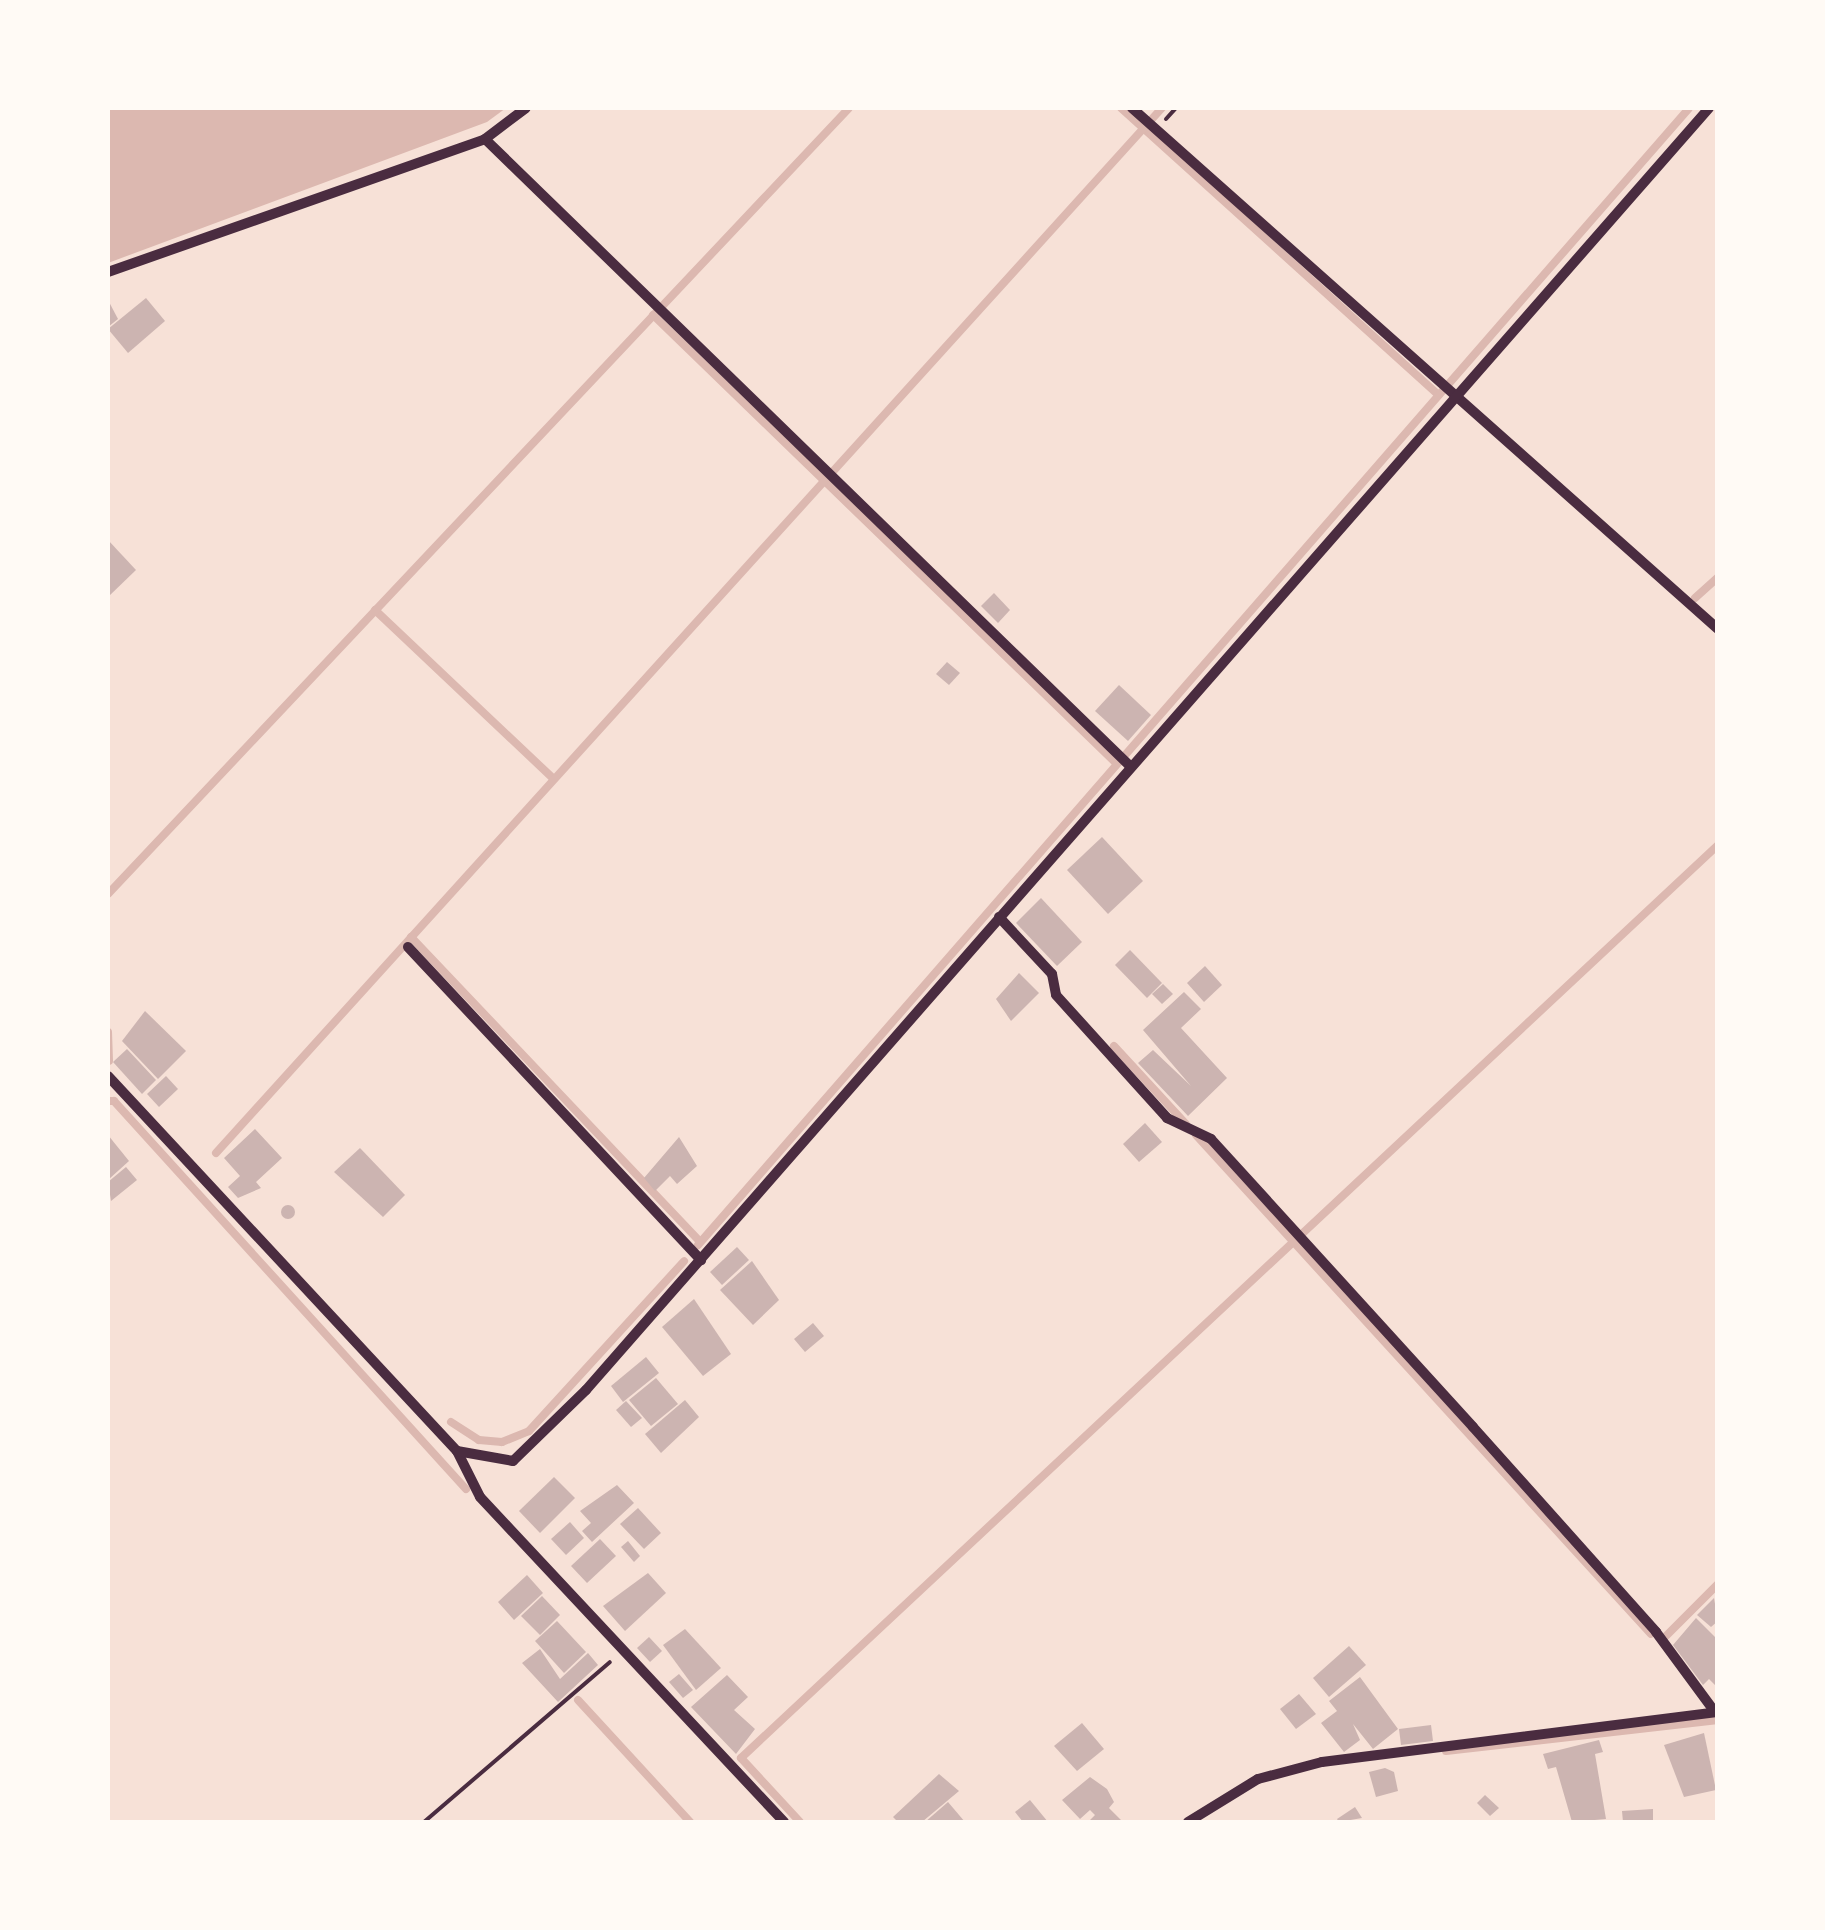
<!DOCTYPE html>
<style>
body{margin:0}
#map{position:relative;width:1825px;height:1930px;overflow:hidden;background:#f7e1d7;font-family:"Open Sans",sans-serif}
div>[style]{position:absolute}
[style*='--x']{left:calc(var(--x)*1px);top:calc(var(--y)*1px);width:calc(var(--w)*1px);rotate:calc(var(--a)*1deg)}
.water>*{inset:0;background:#dcb8b0}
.stream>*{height:8px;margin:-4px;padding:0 4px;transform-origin:4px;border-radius:4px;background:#dcb8b0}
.building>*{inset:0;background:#ccb4b1}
.round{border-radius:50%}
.path>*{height:4px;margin:-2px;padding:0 2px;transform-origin:2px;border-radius:2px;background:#4a2c40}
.minor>*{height:10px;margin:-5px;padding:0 5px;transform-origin:5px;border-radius:5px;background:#4a2c40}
span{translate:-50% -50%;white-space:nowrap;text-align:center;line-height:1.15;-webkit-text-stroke:8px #fffaf5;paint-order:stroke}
.frame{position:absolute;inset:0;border:110px solid #fffaf5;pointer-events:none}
</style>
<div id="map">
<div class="water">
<div style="clip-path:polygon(108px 108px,506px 108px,487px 122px,108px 263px)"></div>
</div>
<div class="stream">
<div style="--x:1121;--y:108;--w:428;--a:42.1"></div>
<div style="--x:653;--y:315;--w:644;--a:44.06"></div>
<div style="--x:1695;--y:598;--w:31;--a:-42"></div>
<div style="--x:375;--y:610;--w:246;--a:43.4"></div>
<div style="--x:108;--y:894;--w:1080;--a:-46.69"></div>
<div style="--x:411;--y:937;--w:420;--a:46.5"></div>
<div style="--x:108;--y:1032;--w:29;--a:88"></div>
<div style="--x:1114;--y:1046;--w:106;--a:47.3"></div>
<div style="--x:108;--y:1101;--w:6;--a:0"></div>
<div style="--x:114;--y:1101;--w:524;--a:47.79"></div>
<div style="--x:1196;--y:1135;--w:675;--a:47.64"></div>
<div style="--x:216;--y:1153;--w:1410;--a:-47.85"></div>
<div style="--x:698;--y:1245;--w:1508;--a:-48.92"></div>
<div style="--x:451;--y:1422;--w:33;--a:33"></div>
<div style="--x:479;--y:1440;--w:23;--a:5"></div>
<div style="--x:502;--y:1442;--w:29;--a:-22"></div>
<div style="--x:529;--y:1431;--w:230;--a:-47.6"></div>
<div style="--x:1666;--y:1636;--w:74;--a:-45"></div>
<div style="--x:578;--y:1700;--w:166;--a:47.4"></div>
<div style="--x:1446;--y:1751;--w:274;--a:-6.5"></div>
<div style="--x:800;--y:1822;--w:87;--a:-132.7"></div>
<div style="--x:741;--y:1758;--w:1337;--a:-43.06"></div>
</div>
<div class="building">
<div style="clip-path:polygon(146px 298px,165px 321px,128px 353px,108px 329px)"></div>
<div style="clip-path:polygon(108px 300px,118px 319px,108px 327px)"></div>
<div style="clip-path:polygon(108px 540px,136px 570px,108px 597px)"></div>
<div style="clip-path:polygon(994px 593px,1010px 610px,998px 623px,981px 606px)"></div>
<div style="clip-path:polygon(947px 662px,960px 673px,949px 685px,936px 674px)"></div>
<div style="clip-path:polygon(1119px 685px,1151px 715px,1128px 741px,1095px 711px)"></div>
<div style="clip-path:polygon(1102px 837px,1143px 881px,1108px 914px,1067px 870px)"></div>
<div style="clip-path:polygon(1041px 898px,1082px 942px,1057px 966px,1016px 923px)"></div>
<div style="clip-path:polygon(1130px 950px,1162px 983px,1147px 998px,1115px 965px)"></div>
<div style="clip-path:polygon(1205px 966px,1222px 985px,1204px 1002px,1187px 983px)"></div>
<div style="clip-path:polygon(1019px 973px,1039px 993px,1011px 1021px,996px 999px)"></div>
<div style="clip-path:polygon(1163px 984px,1173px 994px,1162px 1004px,1152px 994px)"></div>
<div style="clip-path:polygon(1184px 992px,1201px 1009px,1181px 1028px,1227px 1078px,1188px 1116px,1138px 1063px,1153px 1050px,1191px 1086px,1143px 1030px)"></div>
<div style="clip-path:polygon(145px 1011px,186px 1051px,158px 1079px,122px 1041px)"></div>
<div style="clip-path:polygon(127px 1049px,156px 1080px,142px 1094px,113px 1062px)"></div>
<div style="clip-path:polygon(166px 1076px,178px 1089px,159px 1107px,147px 1094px)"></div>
<div style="clip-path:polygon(1145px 1123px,1162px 1142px,1139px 1162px,1123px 1144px)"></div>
<div style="clip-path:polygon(255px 1129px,282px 1158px,256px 1182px,261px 1188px,238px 1198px,228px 1187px,240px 1176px,224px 1158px)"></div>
<div style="clip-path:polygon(108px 1135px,129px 1161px,108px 1180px)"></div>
<div style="clip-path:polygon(679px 1137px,697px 1166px,677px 1184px,670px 1176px,655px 1191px,644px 1178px)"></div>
<div style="clip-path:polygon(360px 1148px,405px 1195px,383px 1217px,334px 1172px)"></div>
<div style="clip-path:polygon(126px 1167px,137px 1180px,111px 1201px,108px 1182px)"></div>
<div class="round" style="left:281px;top:1205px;width:14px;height:14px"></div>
<div style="clip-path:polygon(737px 1247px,749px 1260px,722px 1285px,710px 1272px)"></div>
<div style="clip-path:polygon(752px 1261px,779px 1300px,753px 1325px,720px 1290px)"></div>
<div style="clip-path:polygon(694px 1299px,731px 1354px,703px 1376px,662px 1327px)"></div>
<div style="clip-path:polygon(813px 1323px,824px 1336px,805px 1352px,794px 1339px)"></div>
<div style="clip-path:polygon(646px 1357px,659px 1373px,623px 1402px,611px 1386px)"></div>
<div style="clip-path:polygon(656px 1378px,678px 1404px,651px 1426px,629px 1400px)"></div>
<div style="clip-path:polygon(685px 1400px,699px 1417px,661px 1453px,645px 1434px)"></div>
<div style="clip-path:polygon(626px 1401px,642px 1418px,631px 1427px,616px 1410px)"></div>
<div style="clip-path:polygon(554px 1477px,575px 1498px,540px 1533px,519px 1511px)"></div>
<div style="clip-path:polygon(617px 1485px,634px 1503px,592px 1542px,582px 1531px,591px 1523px,580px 1511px)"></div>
<div style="clip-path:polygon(638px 1508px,661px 1533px,644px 1549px,620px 1524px)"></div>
<div style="clip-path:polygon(570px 1522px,584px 1538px,566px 1555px,551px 1539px)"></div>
<div style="clip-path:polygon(600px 1539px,616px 1556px,587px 1583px,571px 1566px)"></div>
<div style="clip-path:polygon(628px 1541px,640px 1556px,634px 1562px,621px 1547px)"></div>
<div style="clip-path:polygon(648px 1573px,666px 1593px,625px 1631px,603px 1606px)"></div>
<div style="clip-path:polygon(527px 1575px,543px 1593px,514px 1620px,498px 1602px)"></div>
<div style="clip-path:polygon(542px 1596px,560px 1615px,540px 1635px,521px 1616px)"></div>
<div style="clip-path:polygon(1714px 1598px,1718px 1621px,1711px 1627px,1697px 1615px)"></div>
<div style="clip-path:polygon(1696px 1618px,1718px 1640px,1718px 1688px,1709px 1679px,1703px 1685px,1673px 1645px)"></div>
<div style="clip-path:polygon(557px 1621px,586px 1652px,564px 1673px,535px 1641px)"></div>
<div style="clip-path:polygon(685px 1629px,721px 1668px,696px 1690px,663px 1645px)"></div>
<div style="clip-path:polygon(649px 1637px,662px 1651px,650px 1662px,637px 1648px)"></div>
<div style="clip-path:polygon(1349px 1646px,1366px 1665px,1329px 1697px,1313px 1678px)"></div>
<div style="clip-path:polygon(540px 1649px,560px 1679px,588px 1653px,598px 1665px,558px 1702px,522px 1663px)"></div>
<div style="clip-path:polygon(679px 1674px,693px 1690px,683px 1698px,669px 1682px)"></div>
<div style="clip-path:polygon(727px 1675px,748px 1697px,734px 1710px,755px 1729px,736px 1754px,691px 1707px)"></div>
<div style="clip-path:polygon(1360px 1677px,1398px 1729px,1373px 1749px,1353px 1724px,1360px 1740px,1344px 1752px,1321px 1723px,1337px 1711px,1329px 1701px)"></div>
<div style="clip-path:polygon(1299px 1694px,1316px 1714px,1296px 1729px,1280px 1709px)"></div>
<div style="clip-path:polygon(1082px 1723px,1104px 1749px,1077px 1771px,1054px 1746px)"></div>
<div style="clip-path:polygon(1431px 1725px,1433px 1741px,1401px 1745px,1399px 1729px)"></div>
<div style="clip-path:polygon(1704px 1733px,1716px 1790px,1684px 1797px,1664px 1745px)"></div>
<div style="clip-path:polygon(1599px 1740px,1603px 1752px,1595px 1754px,1606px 1819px,1572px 1822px,1556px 1767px,1548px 1769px,1543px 1754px)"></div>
<div style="clip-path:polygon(1385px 1768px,1394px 1772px,1398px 1791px,1376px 1797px,1369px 1772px)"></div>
<div style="clip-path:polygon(939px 1774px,959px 1791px,922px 1822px,898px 1822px,893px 1817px)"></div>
<div style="clip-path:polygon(1090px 1777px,1107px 1789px,1114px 1802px,1109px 1808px,1123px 1822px,1088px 1822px,1095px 1815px,1090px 1810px,1080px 1819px,1062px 1800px)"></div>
<div style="clip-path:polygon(1485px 1795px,1499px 1808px,1490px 1816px,1477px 1803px)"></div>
<div style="clip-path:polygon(1030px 1800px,1048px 1822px,1023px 1822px,1015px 1812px)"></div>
<div style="clip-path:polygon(948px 1802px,965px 1822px,925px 1822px)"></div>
<div style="clip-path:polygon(1355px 1807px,1362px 1818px,1339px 1822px,1337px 1819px)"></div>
<div style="clip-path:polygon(1653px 1809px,1653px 1822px,1623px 1822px,1622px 1811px)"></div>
</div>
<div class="path">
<div style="--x:1166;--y:119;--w:15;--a:-48"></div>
<div style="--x:424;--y:1822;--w:245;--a:-40.7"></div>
</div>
<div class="minor">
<div style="--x:1132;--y:108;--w:784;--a:41.64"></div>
<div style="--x:485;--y:139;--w:900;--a:44.19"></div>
<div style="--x:108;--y:272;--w:400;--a:-19.4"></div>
<div style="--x:485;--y:139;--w:51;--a:-37.1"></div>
<div style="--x:999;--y:917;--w:78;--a:47.1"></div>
<div style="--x:1052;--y:974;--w:21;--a:79"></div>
<div style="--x:1056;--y:995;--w:166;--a:47.9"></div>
<div style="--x:1167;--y:1118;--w:49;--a:25.5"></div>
<div style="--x:1211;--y:1139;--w:389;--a:47.7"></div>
<div style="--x:1473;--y:1427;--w:275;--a:48.2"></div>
<div style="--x:1656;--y:1632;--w:99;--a:53.6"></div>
<div style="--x:408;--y:947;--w:429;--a:46.9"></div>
<div style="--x:108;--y:1076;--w:512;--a:47.06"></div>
<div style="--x:457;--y:1451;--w:51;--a:63.4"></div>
<div style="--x:480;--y:1497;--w:445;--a:46.9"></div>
<div style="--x:457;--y:1451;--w:57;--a:10.1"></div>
<div style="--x:513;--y:1461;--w:102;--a:-44.2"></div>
<div style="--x:586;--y:1390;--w:1704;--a:-48.78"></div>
<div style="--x:1188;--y:1822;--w:82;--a:-31.6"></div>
<div style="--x:1258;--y:1779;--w:66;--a:-14.9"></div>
<div style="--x:1322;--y:1762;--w:398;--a:-7.2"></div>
</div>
<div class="frame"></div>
</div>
